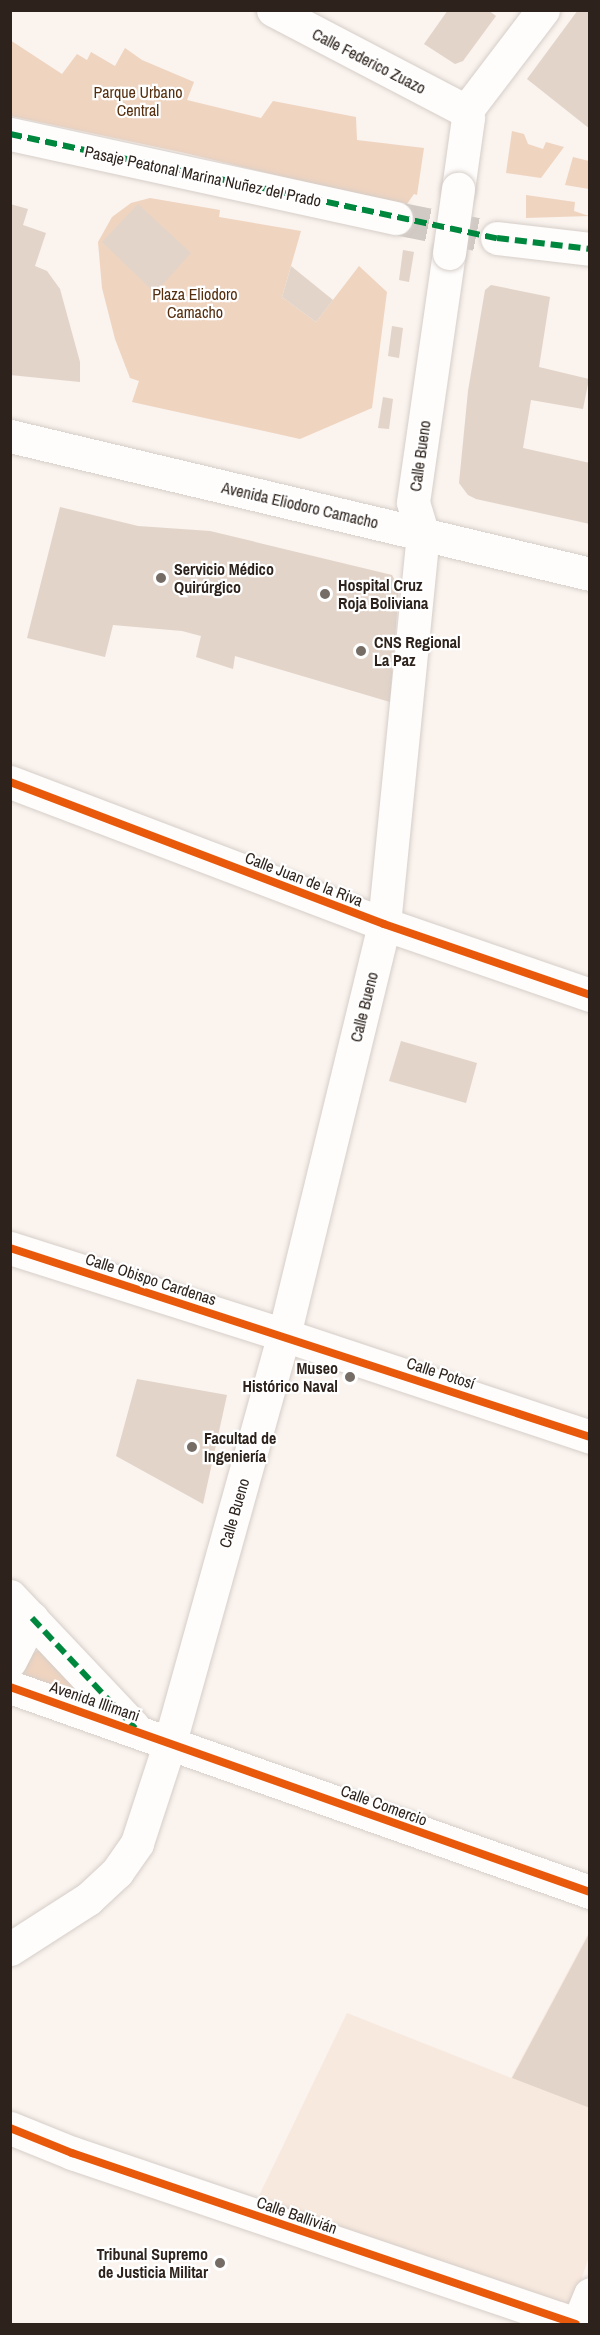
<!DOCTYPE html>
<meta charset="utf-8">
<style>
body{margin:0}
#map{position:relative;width:600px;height:2335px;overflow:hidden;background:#faf3ee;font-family:"Archivo Narrow",sans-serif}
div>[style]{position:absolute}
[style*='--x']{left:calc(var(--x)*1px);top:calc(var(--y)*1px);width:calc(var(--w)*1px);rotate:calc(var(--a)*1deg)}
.built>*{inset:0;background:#f8e9de}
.green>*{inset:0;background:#efd4c0}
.building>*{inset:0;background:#e2d4c9}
.street-tunnel>*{height:33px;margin-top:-16.5px;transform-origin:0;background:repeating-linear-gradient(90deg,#d1c9c4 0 33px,transparent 0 49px)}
.roads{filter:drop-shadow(0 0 2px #d6cec8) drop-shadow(0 0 2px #d6cec8)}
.street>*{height:33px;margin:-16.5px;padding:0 16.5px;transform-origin:16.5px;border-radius:16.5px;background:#fefdfc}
.secondary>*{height:33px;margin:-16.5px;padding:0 16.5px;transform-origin:16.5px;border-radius:16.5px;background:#fefdfc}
.primary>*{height:33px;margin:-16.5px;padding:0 16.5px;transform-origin:16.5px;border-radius:16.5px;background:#fefdfc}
.bridges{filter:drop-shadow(0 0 2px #d6cec8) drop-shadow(0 0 2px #d6cec8)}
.secondary-bridge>*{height:33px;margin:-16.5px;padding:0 16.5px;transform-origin:16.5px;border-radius:16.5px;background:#fefdfc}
.quiet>*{height:6px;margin-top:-3px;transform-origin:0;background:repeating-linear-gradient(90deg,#00873e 0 12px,transparent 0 18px)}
.cycleway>*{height:8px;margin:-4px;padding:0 4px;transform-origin:4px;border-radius:4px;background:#e8590c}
.dots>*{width:16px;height:16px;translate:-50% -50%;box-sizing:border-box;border:3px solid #fff;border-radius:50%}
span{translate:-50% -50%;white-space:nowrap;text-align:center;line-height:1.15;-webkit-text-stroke:4.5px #fff;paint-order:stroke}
.street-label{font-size:16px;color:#2d231c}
.park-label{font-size:16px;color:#542e0d}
.poi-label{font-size:16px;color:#2d231c;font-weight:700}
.left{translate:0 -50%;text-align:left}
.right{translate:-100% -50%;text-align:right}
.frame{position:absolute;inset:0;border:12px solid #2d231c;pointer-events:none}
</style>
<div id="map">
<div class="built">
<div style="clip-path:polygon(589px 1932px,589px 2257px,572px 2306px,257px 2200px,347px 2013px,511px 2078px)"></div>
</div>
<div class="green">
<div style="clip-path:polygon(10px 40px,62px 74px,77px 54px,87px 60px,91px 52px,115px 66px,125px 48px,142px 60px,194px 82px,187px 100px,261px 118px,273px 101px,356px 117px,357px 140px,424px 148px,417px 195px,414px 194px,407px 204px,367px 197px,185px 153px,11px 116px)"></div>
<div style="clip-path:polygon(512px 131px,524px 134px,528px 144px,543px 149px,546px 142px,564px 147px,541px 178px,506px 173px)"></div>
<div style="clip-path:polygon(573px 157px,589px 161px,589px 189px,565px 185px)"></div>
<div style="clip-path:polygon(526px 195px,575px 202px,574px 211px,589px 216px,526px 218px)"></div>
<div style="clip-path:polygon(150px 198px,220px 210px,219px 217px,301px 231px,282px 297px,316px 322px,359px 266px,387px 292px,372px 408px,300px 439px,132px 402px,139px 381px,130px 378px,115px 339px,102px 288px,98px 242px,112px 217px,131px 203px)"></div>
<div style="clip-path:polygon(40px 1650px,75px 1687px,74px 1694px,25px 1679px,22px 1667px,28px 1655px)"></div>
</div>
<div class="building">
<div style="clip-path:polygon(448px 10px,488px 10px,496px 16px,463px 61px,455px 64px,424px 44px)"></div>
<div style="clip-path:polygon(578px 10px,590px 10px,590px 129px,527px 79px)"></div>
<div style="clip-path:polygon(10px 204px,28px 209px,23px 225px,46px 233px,35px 266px,47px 271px,60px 289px,80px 362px,80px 382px,10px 375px)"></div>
<div style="clip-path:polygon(138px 204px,191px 253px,155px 293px,102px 242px)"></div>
<div style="clip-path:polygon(403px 250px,414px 252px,409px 282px,399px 280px)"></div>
<div style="clip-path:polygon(291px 266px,333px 300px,316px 322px,282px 297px)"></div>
<div style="clip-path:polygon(491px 285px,550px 297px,539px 367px,589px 379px,583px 409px,531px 400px,523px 448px,590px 463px,590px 524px,476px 499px,468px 495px,459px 483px,468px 391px,485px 290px)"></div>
<div style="clip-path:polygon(392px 326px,403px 328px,399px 358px,388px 356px)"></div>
<div style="clip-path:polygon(383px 397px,393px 399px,389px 429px,378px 428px)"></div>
<div style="clip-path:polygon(60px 507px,138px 526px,210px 531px,392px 575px,399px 588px,390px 702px,235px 656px,233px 669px,196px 657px,201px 636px,182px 631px,113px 625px,105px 657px,27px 638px)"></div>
<div style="clip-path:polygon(401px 1041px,477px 1063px,466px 1103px,389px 1081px)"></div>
<div style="clip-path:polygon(137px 1379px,227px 1395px,203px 1504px,116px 1456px)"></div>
<div style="clip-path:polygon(590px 1932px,590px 2108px,512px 2078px)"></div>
</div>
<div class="street-tunnel">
<div style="--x:396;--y:218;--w:103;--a:11.2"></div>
</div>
<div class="roads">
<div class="street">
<div style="--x:466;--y:111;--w:127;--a:-52.7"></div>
<div style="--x:10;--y:134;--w:395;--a:12.3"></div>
<div style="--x:497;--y:238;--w:94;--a:6.7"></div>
<div style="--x:10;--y:782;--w:400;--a:20.8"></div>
<div style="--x:10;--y:1248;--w:287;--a:17.6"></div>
<div style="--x:10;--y:1596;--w:179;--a:46.6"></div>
<div style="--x:10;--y:1661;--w:48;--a:-62.9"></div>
<div style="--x:10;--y:1687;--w:615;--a:19.47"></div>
</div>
<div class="secondary">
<div style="--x:273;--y:10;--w:218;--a:27.6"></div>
<div style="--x:466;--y:111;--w:7;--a:74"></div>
<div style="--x:468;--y:118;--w:72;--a:98"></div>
<div style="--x:384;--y:924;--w:218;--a:19"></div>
<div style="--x:284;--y:1335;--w:323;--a:18.4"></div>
<div style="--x:10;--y:1949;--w:93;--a:-32.7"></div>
<div style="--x:88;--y:1899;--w:40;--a:-43"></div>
<div style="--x:117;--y:1872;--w:35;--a:-55"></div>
<div style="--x:137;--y:1843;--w:106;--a:-71.9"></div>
<div style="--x:170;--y:1742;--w:423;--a:-74.4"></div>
<div style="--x:284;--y:1335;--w:423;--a:-76.3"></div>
<div style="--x:384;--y:924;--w:391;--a:-84.3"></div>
<div style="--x:423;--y:535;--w:34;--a:-107"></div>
<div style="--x:413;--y:502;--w:252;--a:-81.8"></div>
<div style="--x:10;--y:2128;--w:67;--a:22"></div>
<div style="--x:72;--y:2153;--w:532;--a:18.74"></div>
<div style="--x:578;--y:2324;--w:32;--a:-68"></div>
</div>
<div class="primary">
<div style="--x:10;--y:436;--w:596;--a:13.38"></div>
</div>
</div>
<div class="bridges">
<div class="secondary-bridge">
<div style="--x:449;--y:253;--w:65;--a:-82"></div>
</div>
</div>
<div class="quiet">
<div style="--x:10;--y:134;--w:498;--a:12.1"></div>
<div style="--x:497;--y:238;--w:94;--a:6.7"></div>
<div style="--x:32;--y:1618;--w:151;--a:46.9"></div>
</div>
<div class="cycleway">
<div style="--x:10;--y:782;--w:400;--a:20.8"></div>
<div style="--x:384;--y:924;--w:218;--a:19"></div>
<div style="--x:10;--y:1248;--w:610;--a:18.05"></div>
<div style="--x:10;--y:1687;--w:615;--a:19.47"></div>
<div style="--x:10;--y:2128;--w:67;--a:22"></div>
<div style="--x:72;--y:2153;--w:532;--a:18.74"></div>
</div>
<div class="dots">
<div style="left:161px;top:578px;background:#756c66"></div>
<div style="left:325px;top:594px;background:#756c66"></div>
<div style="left:361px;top:651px;background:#756c66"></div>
<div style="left:350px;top:1377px;background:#756c66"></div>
<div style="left:192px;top:1447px;background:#756c66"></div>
<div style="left:220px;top:2263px;background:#756c66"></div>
</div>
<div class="street-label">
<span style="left:369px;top:61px;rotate:27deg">Calle Federico Zuazo</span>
<span style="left:203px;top:176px;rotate:12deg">Pasaje Peatonal Marina Nuñez del Prado</span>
<span style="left:420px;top:456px;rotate:-82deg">Calle Bueno</span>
<span style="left:300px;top:505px;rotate:13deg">Avenida Eliodoro Camacho</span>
<span style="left:304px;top:879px;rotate:21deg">Calle Juan de la Riva</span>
<span style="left:364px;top:1007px;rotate:-76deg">Calle Bueno</span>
<span style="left:151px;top:1279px;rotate:18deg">Calle Obispo Cardenas</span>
<span style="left:441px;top:1373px;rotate:18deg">Calle Potosí</span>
<span style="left:234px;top:1513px;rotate:-74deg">Calle Bueno</span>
<span style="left:95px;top:1701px;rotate:19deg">Avenida Illimani</span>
<span style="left:384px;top:1805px;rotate:20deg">Calle Comercio</span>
<span style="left:297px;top:2215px;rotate:19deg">Calle Ballivián</span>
</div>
<div class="park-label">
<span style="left:138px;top:101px">Parque Urbano<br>Central</span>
<span style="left:195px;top:303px">Plaza Eliodoro<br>Camacho</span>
</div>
<div class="poi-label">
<span class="left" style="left:174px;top:578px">Servicio Médico<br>Quirúrgico</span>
<span class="left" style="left:338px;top:594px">Hospital Cruz<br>Roja Boliviana</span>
<span class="left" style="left:374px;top:651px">CNS Regional<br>La Paz</span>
<span class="right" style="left:338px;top:1377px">Museo<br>Histórico Naval</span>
<span class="left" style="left:204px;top:1447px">Facultad de<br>Ingeniería</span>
<span class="right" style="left:208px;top:2263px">Tribunal Supremo<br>de Justicia Militar</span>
</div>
<div class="frame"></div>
</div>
